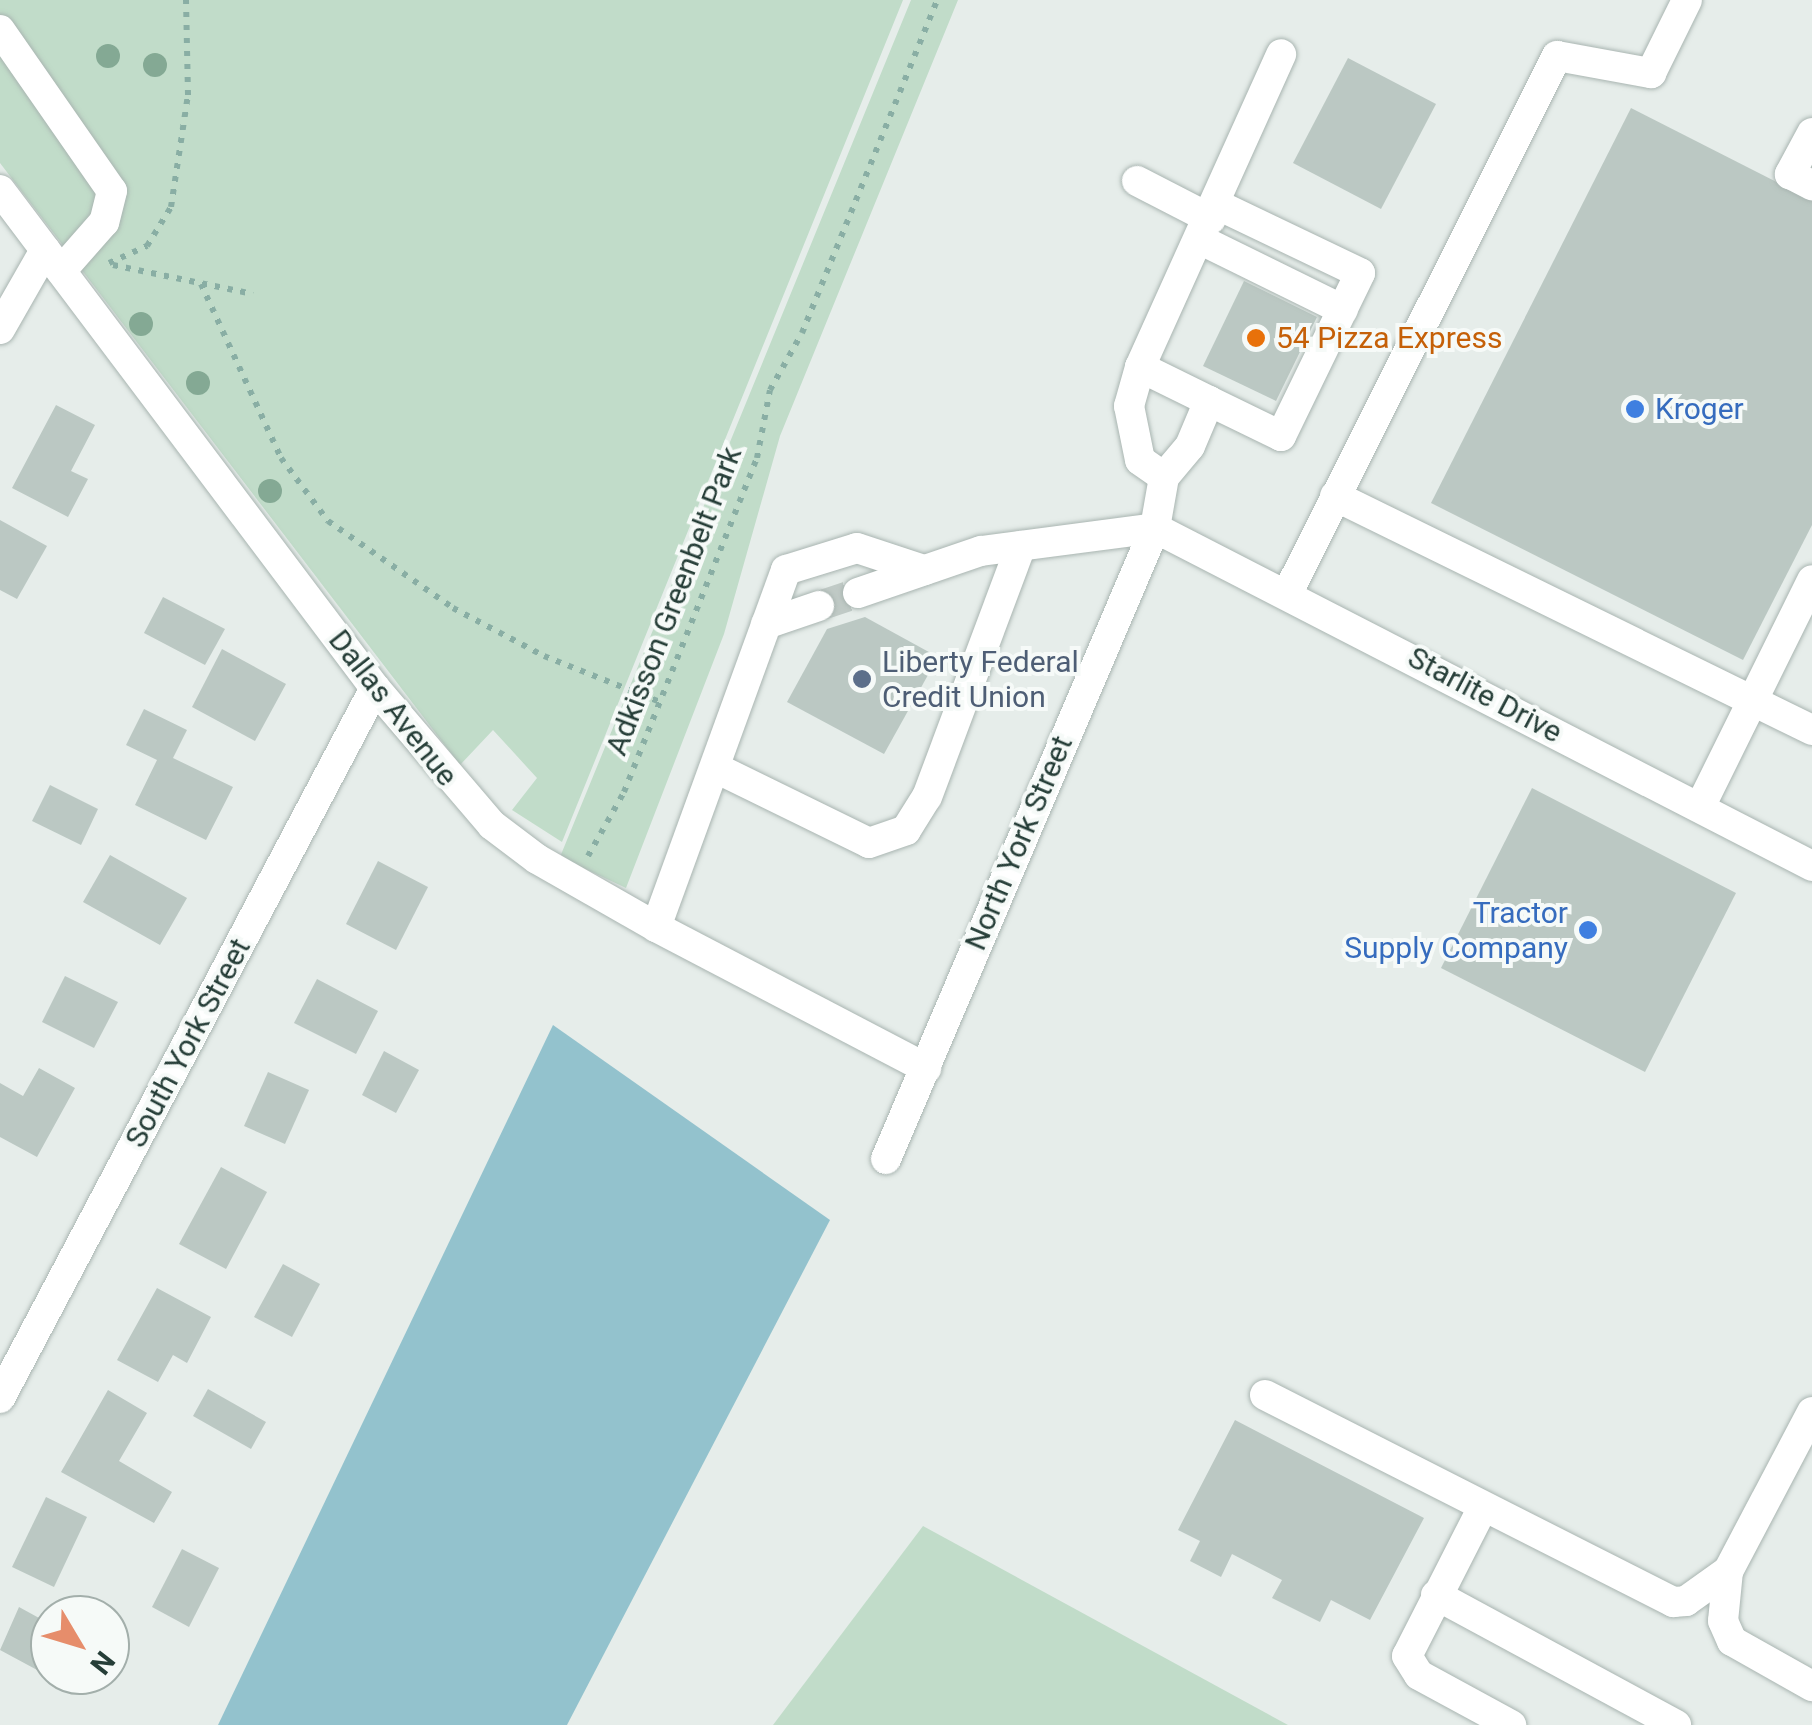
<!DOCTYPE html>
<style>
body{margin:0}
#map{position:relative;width:1812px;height:1725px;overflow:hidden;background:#e6edea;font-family:Roboto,sans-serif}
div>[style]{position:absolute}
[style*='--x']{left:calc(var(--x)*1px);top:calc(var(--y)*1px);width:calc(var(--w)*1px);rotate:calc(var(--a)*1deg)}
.green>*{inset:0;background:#c1dcc9}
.water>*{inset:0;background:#93c2cd}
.building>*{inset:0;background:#bbc8c3}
.minor-tunnel>*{height:30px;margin-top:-15px;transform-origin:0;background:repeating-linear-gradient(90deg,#c0cac6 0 30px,transparent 0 45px)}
.path>*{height:6px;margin-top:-3px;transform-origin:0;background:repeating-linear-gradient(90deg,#89aea4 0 5px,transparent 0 13px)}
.roads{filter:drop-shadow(0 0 2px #a9b5b1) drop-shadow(0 0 2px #a9b5b1)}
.minor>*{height:30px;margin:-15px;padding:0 15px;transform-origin:15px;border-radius:15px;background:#fff}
.trees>*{width:24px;height:24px;margin:-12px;border-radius:50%;background:#84a994}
.dots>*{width:28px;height:28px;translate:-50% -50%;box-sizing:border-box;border:5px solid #f6faf8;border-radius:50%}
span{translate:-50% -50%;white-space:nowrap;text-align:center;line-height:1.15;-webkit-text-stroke:8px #f6faf8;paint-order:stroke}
.food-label{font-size:30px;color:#c56008}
.left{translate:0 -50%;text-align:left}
.shop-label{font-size:30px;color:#366cbe}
.right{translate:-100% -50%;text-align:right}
.street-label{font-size:30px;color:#263e38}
.service-label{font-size:30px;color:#4e5e75}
.north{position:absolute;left:30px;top:1595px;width:100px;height:100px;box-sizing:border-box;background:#f6faf8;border:2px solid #a3afab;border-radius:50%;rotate:128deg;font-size:28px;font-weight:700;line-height:40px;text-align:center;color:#263e38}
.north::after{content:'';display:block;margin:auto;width:35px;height:45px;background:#e68d6b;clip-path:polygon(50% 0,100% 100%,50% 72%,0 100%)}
</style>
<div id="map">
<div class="green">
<div style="clip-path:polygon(0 0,903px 0,562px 842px,512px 810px,537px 778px,493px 730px,460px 765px,0 163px)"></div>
<div style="clip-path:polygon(911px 0,958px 0,780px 436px,724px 634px,626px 888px,560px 857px)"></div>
<div style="clip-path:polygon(923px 1526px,1288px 1725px,773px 1725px)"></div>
</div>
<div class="water">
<div style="clip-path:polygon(553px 1025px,830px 1220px,567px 1725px,218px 1725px)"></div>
</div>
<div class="building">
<div style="clip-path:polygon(1348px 58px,1436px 104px,1381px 209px,1293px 163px)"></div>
<div style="clip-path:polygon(1631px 108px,1812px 200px,1812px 525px,1743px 660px,1431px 503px)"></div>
<div style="clip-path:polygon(1244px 281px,1317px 317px,1276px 401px,1203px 366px)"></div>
<div style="clip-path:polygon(56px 405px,95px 425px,71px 471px,88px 479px,68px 517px,12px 488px)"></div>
<div style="clip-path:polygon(0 520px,47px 546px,17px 599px,0 590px)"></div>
<div style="clip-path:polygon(163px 597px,225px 629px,205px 665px,144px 633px)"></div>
<div style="clip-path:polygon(865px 617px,938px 657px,884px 754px,787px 702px,827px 629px)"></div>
<div style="clip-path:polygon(222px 649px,286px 684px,255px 741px,192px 707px)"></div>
<div style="clip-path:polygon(144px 709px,187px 730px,173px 758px,233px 787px,206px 840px,135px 805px,157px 760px,126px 745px)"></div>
<div style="clip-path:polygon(50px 785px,98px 809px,81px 845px,32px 821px)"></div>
<div style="clip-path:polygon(1532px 788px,1736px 893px,1645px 1072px,1441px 968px)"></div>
<div style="clip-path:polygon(110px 855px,187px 898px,160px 945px,83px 902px)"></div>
<div style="clip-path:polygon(378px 861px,428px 887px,396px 950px,346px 924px)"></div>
<div style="clip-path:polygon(65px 976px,118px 1002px,94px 1048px,42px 1022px)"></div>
<div style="clip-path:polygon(317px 979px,378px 1011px,356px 1054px,294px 1023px)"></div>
<div style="clip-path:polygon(384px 1051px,419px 1070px,396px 1113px,362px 1095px)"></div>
<div style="clip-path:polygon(39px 1068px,75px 1088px,37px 1157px,0 1137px,0 1083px,23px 1096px)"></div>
<div style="clip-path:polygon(268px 1072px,309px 1090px,285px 1144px,244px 1126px)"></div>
<div style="clip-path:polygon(221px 1167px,267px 1192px,226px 1269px,179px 1244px)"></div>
<div style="clip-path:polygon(283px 1264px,320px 1284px,292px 1337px,254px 1317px)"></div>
<div style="clip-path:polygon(157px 1288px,211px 1317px,187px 1363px,173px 1355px,158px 1382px,117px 1360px)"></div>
<div style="clip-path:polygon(208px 1389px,266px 1422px,251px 1449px,193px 1416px)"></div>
<div style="clip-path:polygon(108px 1390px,147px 1413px,119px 1461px,172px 1492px,154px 1523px,61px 1472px)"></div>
<div style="clip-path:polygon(1235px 1420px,1424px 1518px,1370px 1620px,1331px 1600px,1320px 1622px,1272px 1598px,1282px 1580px,1232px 1554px,1221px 1577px,1190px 1561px,1200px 1541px,1178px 1530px)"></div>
<div style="clip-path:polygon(46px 1497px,87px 1517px,54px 1587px,12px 1567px)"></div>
<div style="clip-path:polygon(182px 1549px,219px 1568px,189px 1627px,152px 1607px)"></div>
<div style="clip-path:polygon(19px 1607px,50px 1624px,50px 1675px,71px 1675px,65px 1685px,0 1650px)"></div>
</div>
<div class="minor-tunnel">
<div style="--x:819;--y:606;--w:41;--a:-18.4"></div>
</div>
<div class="path">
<div style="--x:109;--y:263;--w:42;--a:-24.1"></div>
<div style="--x:147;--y:246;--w:46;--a:-58.4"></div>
<div style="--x:171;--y:207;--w:113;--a:-81.4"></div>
<div style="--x:188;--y:95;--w:95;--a:-91.2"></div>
<div style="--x:113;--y:265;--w:143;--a:11.7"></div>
<div style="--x:201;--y:284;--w:192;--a:65.3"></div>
<div style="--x:281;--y:458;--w:79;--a:53.3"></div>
<div style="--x:328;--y:521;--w:152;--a:34.8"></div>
<div style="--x:453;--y:608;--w:103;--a:27.8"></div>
<div style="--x:544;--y:656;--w:125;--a:21.6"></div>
<div style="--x:588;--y:856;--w:73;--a:-60.6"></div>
<div style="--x:624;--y:792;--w:360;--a:-68.3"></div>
<div style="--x:757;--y:458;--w:69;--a:-79.2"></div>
<div style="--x:770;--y:390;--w:65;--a:-60.7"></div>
<div style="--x:802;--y:333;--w:359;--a:-67.9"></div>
</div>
<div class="roads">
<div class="minor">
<div style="--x:0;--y:30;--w:196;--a:55.2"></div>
<div style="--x:112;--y:191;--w:32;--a:104"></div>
<div style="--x:104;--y:222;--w:65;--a:131.3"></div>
<div style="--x:1812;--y:133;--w:47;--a:118.2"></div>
<div style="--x:1790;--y:174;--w:25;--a:27"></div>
<div style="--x:1137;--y:181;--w:83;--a:27.2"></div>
<div style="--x:0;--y:190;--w:623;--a:53.02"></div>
<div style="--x:375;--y:688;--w:180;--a:49.5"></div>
<div style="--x:492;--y:825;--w:56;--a:37.1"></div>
<div style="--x:537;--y:859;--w:137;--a:29.7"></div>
<div style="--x:656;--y:927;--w:305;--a:27.6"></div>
<div style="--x:1201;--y:240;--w:158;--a:26.2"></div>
<div style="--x:0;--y:329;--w:91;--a:-60.3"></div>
<div style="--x:1140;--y:367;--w:77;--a:26.2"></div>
<div style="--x:1164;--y:477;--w:29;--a:-145"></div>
<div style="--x:1140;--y:460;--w:55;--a:-101.5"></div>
<div style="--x:1129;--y:406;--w:41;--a:-74.2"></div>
<div style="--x:1140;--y:367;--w:343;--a:-65.7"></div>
<div style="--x:1335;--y:496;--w:531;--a:26.13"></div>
<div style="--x:1155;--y:528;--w:739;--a:27.22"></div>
<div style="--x:858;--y:593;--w:130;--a:-18.9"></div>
<div style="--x:981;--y:551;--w:176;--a:-7.5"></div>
<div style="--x:1287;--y:594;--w:602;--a:-63.35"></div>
<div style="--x:1557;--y:56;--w:96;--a:10.3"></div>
<div style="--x:1651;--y:73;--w:81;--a:-63.7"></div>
<div style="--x:766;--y:624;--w:56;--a:-18.8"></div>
<div style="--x:716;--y:768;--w:170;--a:26.1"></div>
<div style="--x:869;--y:843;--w:39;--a:-19"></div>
<div style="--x:906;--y:830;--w:39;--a:-58"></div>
<div style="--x:927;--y:797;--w:268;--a:-69.5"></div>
<div style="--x:1700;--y:807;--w:253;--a:-63.7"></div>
<div style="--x:656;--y:927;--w:380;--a:-70"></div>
<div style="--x:786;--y:570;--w:74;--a:-17.2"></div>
<div style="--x:857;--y:548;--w:71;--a:18.2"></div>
<div style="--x:886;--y:1159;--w:686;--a:-66.91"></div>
<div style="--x:1155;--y:528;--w:52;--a:-80"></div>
<div style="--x:1164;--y:477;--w:40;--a:-50"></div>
<div style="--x:1190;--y:446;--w:49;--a:-67.1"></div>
<div style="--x:1209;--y:401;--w:80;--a:25.9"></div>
<div style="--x:1281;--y:436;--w:181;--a:-64.1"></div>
<div style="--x:1360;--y:273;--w:157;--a:-154.4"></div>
<div style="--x:1265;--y:1395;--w:458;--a:26.9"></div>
<div style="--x:1673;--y:1602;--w:13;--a:-4"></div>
<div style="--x:1686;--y:1601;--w:52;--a:-35.5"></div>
<div style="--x:0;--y:1398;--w:803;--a:-62.16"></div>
<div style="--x:1812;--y:1412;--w:180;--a:117.8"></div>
<div style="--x:1728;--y:1571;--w:50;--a:95.7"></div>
<div style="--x:1723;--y:1621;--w:22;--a:66"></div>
<div style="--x:1732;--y:1641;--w:92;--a:29.4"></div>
<div style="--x:1483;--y:1507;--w:167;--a:117"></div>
<div style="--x:1407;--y:1656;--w:22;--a:58"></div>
<div style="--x:1419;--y:1675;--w:105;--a:28.5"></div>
<div style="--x:1436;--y:1595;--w:273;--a:28.4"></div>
</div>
</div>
<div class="trees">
<div style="left:108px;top:56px"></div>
<div style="left:155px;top:65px"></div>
<div style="left:141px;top:324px"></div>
<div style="left:198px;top:383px"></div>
<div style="left:270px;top:491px"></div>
</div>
<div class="dots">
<div style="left:1256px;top:338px;background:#e8710a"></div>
<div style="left:1635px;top:409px;background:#3f7fe0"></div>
<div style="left:862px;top:679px;background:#5c6f8a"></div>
<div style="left:1588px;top:930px;background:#3f7fe0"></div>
</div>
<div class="food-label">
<span class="left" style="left:1276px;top:338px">54 Pizza Express</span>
</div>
<div class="shop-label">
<span class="left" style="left:1655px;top:409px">Kroger</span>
<span class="right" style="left:1568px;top:930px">Tractor<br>Supply Company</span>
</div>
<div class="street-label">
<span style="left:674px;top:601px;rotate:-69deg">Adkisson Greenbelt Park</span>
<span style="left:1485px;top:695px;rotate:28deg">Starlite Drive</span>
<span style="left:393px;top:708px;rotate:52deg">Dallas Avenue</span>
<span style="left:1019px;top:843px;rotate:-67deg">North York Street</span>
<span style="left:188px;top:1043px;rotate:-62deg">South York Street</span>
</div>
<div class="service-label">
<span class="left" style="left:882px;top:679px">Liberty Federal<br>Credit Union</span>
</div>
<div class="north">N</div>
</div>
